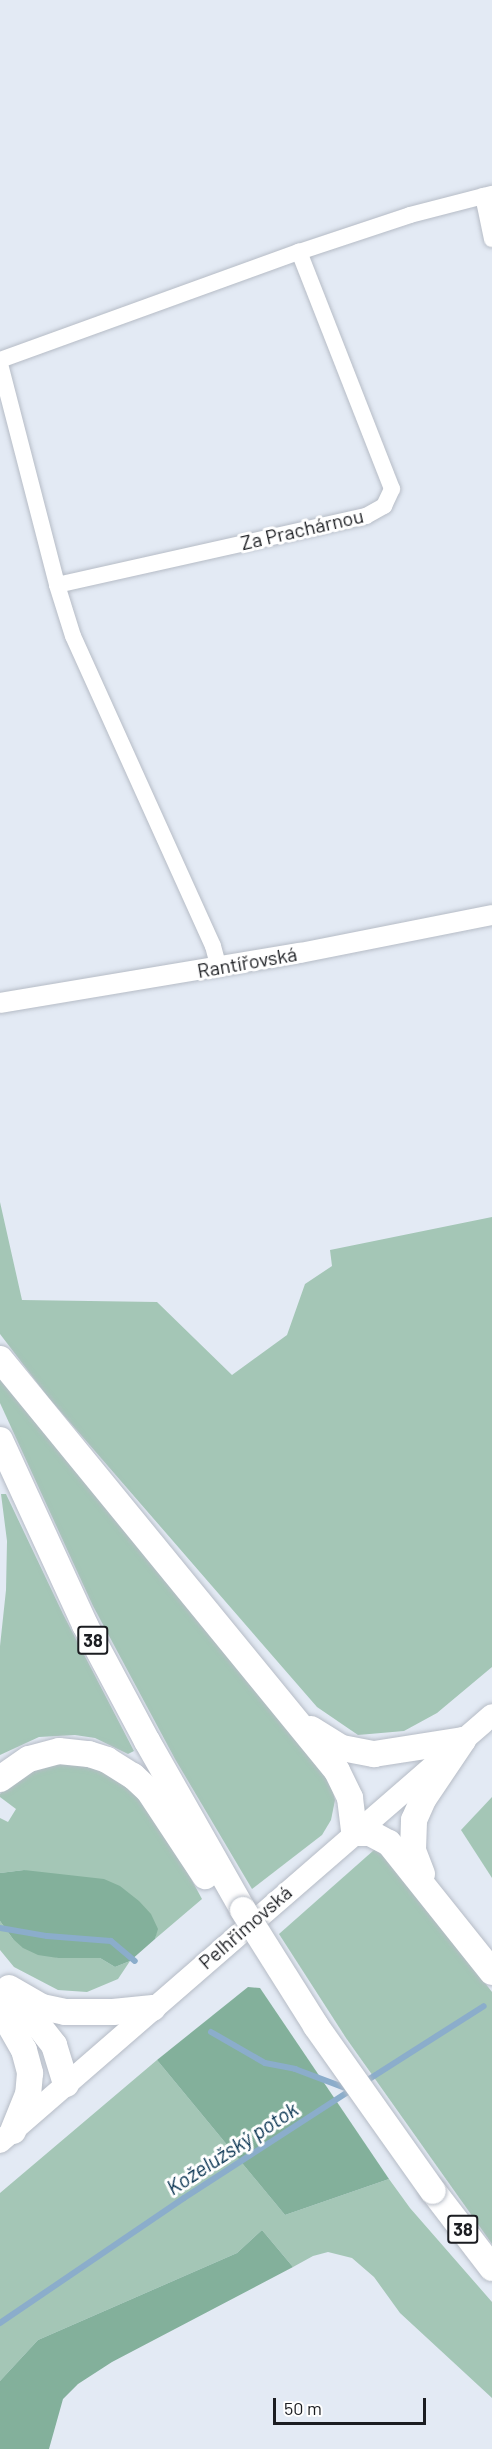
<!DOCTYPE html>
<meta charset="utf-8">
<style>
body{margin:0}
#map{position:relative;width:492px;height:2449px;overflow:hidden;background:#e3eaf4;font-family:Barlow,sans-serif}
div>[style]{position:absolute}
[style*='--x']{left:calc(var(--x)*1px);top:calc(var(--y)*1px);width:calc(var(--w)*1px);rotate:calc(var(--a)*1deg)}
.green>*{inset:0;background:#a4c6b6}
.forest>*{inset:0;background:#83b09b}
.stream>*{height:6px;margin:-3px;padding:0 3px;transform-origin:3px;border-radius:3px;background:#8badcb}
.roads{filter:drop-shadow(0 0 2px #b6bcc6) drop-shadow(0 0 2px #b6bcc6)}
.minor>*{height:16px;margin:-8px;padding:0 8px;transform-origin:8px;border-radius:8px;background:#fff}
.tertiary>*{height:20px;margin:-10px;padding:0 10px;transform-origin:10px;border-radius:10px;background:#fff}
.secondary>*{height:22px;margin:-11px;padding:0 11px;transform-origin:11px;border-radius:11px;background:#fff}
.primary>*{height:26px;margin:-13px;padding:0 13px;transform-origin:13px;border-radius:13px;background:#fff}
.bridges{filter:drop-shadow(0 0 2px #b6bcc6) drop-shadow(0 0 2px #b6bcc6)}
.primary-bridge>*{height:26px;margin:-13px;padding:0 13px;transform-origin:13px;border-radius:13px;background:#fff}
span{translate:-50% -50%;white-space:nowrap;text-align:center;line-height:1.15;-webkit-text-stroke:6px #fff;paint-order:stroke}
.shield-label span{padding:2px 4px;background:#fff;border:2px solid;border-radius:4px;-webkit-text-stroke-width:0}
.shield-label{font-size:18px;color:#1b1d21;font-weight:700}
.street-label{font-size:20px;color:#1b1d21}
.water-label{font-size:21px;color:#06314f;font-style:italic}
.scale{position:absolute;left:273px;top:2398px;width:153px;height:27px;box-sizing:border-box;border:3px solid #1b1d21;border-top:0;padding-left:8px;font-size:18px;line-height:21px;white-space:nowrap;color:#1b1d21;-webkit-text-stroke:4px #fff;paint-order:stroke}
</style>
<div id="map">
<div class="green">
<div style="clip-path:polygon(0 1202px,22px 1300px,157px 1302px,232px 1375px,287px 1335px,305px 1284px,332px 1266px,330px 1250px,492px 1217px,492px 1667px,437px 1713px,404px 1731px,358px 1735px,317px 1707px,48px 1397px,0 1334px)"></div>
<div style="clip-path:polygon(0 1377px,330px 1780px,335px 1800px,331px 1820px,322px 1835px,252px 1889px,175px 1759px,93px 1606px,0 1403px)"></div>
<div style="clip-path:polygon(1px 1494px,6px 1494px,63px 1614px,134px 1751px,128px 1754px,95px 1738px,75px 1735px,39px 1737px,0 1755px,0 1646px,6px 1590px,7px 1541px)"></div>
<div style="clip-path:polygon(63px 1763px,101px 1769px,134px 1790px,177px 1853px,202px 1899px,155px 1939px,157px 1929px,24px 1870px,0 1873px,0 1818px,8px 1822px,16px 1809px,0 1797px,0 1794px,9px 1785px,41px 1767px)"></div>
<div style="clip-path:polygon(492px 1797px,492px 1878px,461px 1830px)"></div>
<div style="clip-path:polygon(374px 1850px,383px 1852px,492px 1992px,492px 2244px,346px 2038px,279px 1934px)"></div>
<div style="clip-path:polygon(0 1921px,13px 1939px,58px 1958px,100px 1958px,115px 1967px,130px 1961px,118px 1979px,87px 1992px,58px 1990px,14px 1967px,0 1950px)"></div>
<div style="clip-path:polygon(157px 2060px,285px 2215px,389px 2179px,410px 2208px,492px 2302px,492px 2398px,400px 2313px,374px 2277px,352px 2258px,328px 2252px,313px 2256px,293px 2267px,262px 2230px,237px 2253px,38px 2340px,0 2381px,0 2193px)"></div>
</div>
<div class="forest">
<div style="clip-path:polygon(24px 1870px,104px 1879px,120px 1886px,139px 1901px,151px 1914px,158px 1929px,155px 1939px,130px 1961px,115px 1967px,100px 1958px,58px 1958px,38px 1955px,23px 1948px,13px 1939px,0 1921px,0 1873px)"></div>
<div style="clip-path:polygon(248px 1987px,260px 1988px,389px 2179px,285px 2215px,157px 2060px)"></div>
<div style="clip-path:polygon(262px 2230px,293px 2267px,112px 2362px,78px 2384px,63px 2399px,49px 2449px,0 2449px,0 2381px,38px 2340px,237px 2253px)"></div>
</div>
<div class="stream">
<div style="--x:0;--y:1928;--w:48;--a:9.7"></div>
<div style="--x:47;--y:1936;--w:64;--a:4.5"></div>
<div style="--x:111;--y:1941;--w:31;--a:40"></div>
<div style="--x:211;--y:2032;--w:62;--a:29.9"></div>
<div style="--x:265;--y:2063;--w:31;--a:11"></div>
<div style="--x:295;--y:2069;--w:60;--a:20.6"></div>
<div style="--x:363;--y:2083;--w:143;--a:-32.5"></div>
<div style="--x:0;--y:2323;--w:222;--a:-34.2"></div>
<div style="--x:184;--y:2198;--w:202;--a:-32.9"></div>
</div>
<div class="roads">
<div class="minor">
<div style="--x:483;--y:196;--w:44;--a:78.2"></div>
<div style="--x:0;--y:360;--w:318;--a:-19.9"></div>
<div style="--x:299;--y:252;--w:117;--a:-18.4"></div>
<div style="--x:410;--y:215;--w:85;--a:-14.4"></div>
<div style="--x:0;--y:364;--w:228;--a:75.5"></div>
<div style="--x:57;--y:585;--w:53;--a:72.6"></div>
<div style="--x:73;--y:636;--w:340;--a:65.7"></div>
<div style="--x:213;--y:946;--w:23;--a:75"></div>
<div style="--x:57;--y:585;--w:317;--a:-12.6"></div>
<div style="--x:366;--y:516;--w:21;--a:-29"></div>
<div style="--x:384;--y:506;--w:19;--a:-65"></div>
<div style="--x:392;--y:489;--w:255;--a:-111.4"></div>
</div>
<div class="tertiary">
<div style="--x:0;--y:1003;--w:304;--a:-9.5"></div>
<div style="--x:300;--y:953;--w:196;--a:-11.2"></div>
</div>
<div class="secondary">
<div style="--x:0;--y:2142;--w:651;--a:-40.95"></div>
</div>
<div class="primary">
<div style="--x:0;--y:1359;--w:532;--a:50.72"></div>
<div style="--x:337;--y:1771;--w:30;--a:64"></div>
<div style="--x:350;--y:1798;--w:35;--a:83"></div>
<div style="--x:354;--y:1833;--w:16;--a:0"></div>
<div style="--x:370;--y:1833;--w:21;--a:28"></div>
<div style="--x:389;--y:1843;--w:165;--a:51.4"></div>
<div style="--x:0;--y:1440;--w:204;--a:65.3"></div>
<div style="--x:85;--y:1625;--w:132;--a:61.9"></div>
<div style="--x:147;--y:1741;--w:194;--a:60.4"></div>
<div style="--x:311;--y:1729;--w:36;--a:32"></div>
<div style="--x:342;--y:1748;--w:33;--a:11"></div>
<div style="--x:374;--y:1754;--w:90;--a:-8.9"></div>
<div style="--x:0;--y:1779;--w:35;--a:-35"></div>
<div style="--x:29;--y:1759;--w:31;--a:-15"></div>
<div style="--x:59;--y:1751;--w:30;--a:6"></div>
<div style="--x:89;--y:1754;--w:19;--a:18"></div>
<div style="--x:107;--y:1760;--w:31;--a:32"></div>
<div style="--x:133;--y:1776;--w:22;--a:43"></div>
<div style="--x:149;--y:1791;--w:102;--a:56.6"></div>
<div style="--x:422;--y:1874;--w:26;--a:-111"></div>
<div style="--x:413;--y:1850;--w:30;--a:-88"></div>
<div style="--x:414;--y:1820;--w:24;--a:-66"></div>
<div style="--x:424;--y:1798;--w:70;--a:-56.1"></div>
<div style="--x:9;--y:1988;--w:38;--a:30"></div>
<div style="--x:42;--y:2007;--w:24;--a:12"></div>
<div style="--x:65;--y:2012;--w:48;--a:0"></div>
<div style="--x:113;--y:2012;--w:40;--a:-5.7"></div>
<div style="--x:17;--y:1998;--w:60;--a:51.8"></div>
<div style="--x:54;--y:2045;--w:41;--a:72.9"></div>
<div style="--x:0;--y:2008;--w:48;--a:60.3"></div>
<div style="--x:24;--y:2050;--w:24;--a:75"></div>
<div style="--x:30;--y:2073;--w:21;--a:95"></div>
<div style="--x:28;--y:2094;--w:40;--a:112"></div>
<div style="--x:433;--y:2191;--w:97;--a:52.5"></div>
</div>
</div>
<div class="bridges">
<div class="primary-bridge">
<div style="--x:243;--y:1910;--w:137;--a:57.8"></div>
<div style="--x:316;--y:2026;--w:202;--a:54.7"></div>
</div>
</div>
<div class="shield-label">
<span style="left:93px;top:1640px">38</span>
<span style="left:463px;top:2229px">38</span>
</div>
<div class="street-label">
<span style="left:302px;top:529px;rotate:-13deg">Za Prachárnou</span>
<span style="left:247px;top:962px;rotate:-10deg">Rantířovská</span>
<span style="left:245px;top:1927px;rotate:-41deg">Pelhřimovská</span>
</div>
<div class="water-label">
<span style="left:232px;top:2148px;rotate:-33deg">Koželužský potok</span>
</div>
<div class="scale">50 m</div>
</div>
